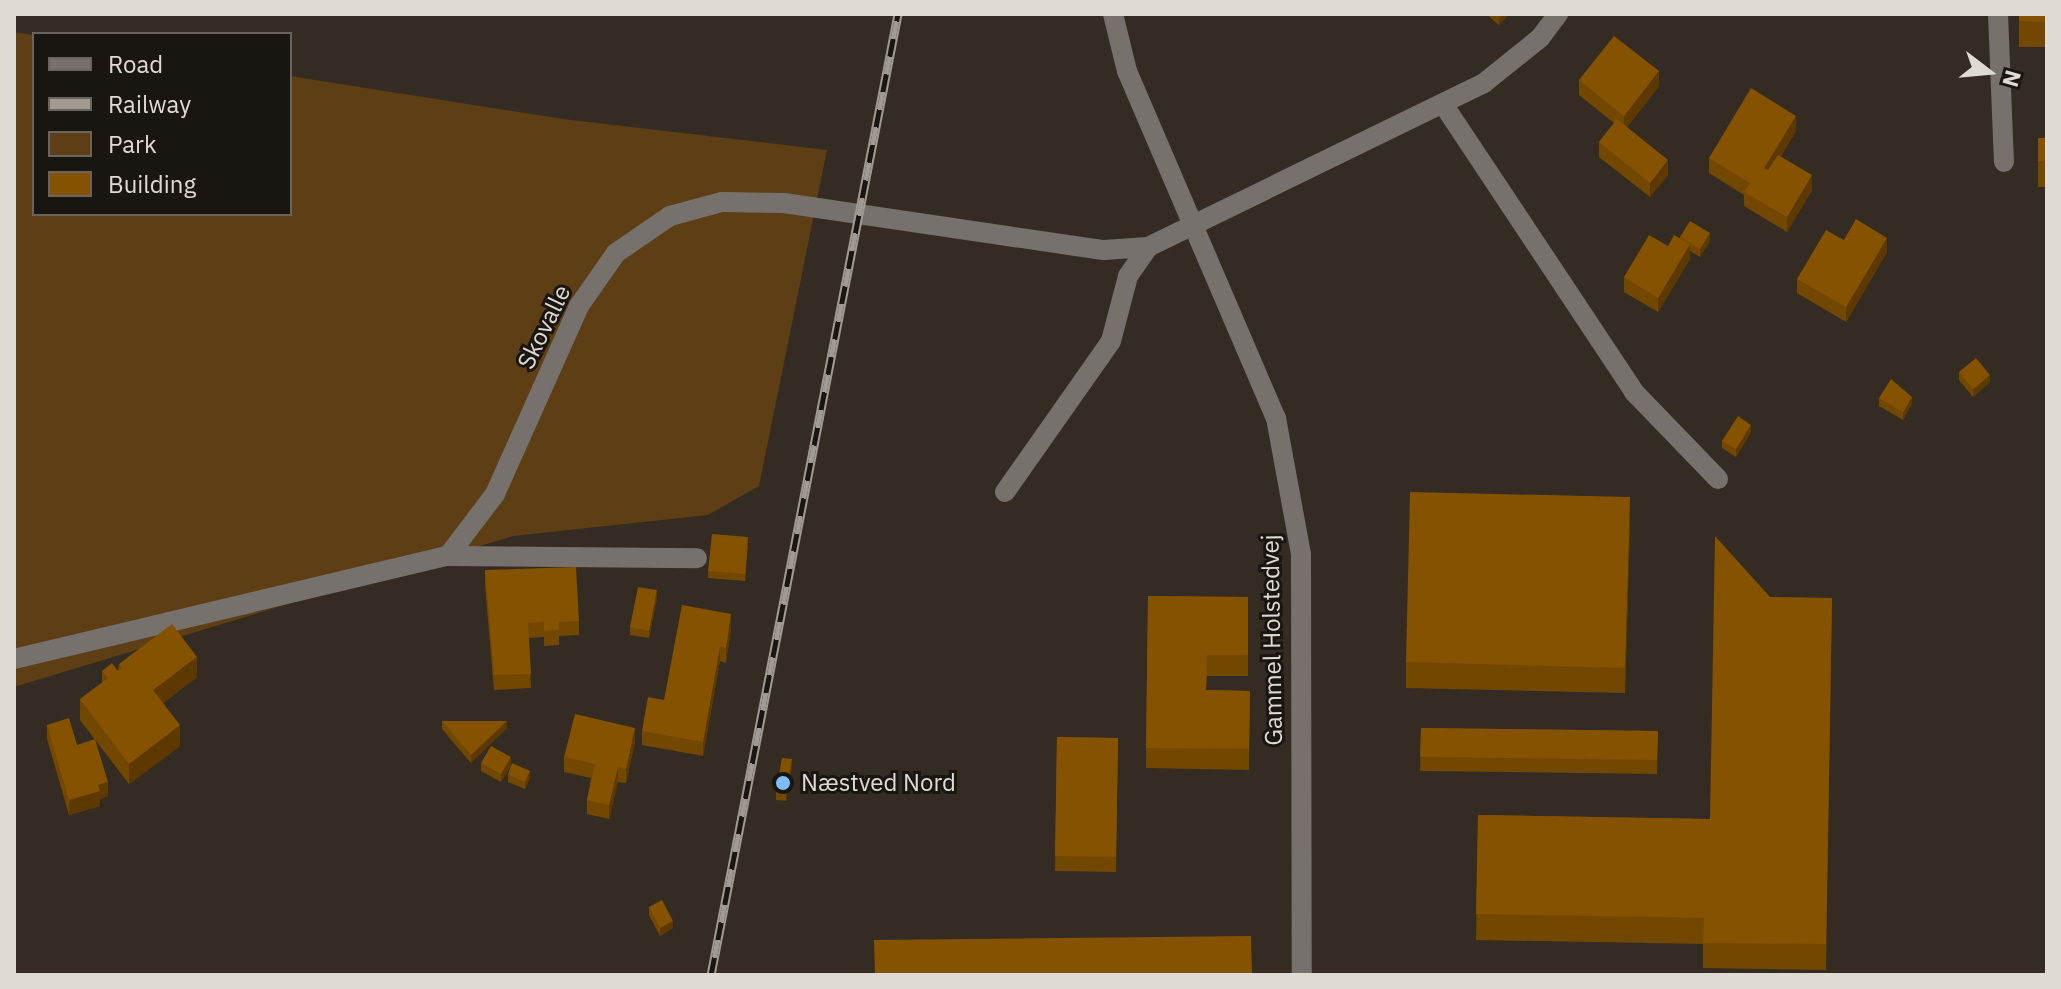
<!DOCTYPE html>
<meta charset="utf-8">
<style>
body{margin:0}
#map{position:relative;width:2061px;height:989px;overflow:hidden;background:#342b22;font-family:"IBM Plex Sans",sans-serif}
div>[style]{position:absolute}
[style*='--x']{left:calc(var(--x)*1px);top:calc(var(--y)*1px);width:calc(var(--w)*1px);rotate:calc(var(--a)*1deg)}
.green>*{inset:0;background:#5e3e15}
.minor>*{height:20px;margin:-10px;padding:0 10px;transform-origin:10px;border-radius:10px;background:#76716d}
.rail>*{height:9px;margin-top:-4.5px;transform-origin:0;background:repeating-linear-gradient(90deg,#191510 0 18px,#a19a93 0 36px);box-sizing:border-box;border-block:2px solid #a19a93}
.wall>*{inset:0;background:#724700}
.shaded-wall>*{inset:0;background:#5d3900}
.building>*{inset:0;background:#855200}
.dots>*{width:22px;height:22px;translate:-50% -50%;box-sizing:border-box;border:4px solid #191510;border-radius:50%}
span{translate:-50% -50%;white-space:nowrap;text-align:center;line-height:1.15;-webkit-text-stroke:6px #191510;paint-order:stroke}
.street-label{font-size:24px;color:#e0dad4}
.poi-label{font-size:24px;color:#e0dad4}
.left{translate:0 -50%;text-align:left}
.frame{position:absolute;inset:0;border:16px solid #e0dad4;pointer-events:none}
.legend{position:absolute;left:32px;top:32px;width:260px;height:184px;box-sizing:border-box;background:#191510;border:2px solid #69645e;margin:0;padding:10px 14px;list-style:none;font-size:24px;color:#e0dad4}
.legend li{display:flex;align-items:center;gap:16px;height:40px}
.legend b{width:40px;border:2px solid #69645e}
.north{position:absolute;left:1949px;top:32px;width:80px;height:80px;-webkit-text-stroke:6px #191510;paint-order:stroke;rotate:106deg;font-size:22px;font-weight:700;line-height:32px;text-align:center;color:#e0dad4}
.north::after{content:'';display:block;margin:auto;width:28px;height:36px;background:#e0dad4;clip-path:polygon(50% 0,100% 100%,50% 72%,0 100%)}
</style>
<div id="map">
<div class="green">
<div style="clip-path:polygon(14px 32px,34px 35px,34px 214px,290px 214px,290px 76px,563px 119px,827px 150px,759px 486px,708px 515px,513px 536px,14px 687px)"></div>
</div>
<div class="minor">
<div style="--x:1113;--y:14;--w:59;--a:76.2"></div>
<div style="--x:1127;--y:71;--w:378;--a:66.8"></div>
<div style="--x:1276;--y:418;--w:138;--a:79.6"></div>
<div style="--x:1301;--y:554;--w:421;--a:89.9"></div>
<div style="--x:1998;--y:14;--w:148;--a:87.7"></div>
<div style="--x:1443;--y:104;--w:346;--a:56.4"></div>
<div style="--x:1634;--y:392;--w:121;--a:46"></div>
<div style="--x:1005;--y:492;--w:184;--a:-54.9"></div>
<div style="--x:1111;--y:341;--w:67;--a:-75.3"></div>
<div style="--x:1128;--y:276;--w:35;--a:-55"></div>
<div style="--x:448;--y:556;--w:249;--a:0.5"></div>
<div style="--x:14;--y:659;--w:446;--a:-13.4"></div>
<div style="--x:448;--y:556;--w:78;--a:-52.8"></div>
<div style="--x:495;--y:494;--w:206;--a:-65.9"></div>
<div style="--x:579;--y:306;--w:65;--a:-55.1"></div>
<div style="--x:616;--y:253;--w:65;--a:-34.4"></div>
<div style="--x:670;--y:216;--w:54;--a:-15.1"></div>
<div style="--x:722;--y:202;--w:62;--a:0.9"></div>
<div style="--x:784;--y:203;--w:323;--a:8.4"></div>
<div style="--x:1104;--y:250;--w:44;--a:-3.9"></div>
<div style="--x:1148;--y:247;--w:374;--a:-26"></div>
<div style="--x:1484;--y:83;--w:72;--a:-38.8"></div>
<div style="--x:1540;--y:38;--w:30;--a:-53"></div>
</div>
<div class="rail">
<div style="--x:711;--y:975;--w:979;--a:-78.99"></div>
</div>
<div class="wall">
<div style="clip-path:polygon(1486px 14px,1509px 14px,1499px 25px)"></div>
<div style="clip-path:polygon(2019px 14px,2047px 14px,2047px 47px,2019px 47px)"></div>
<div style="clip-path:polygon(1579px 80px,1659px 86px,1627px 127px,1668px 175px,1650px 197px,1599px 157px,1599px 142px,1614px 123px,1579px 95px)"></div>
<div style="clip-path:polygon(1796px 131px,1781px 156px,1812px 190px,1787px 232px,1744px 206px,1744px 195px,1709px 173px,1709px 158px)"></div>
<div style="clip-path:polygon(2038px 138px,2047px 138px,2047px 187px,2038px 187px)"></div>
<div style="clip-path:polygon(1680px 237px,1710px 241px,1700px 257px,1690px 251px,1690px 259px,1658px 312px,1624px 292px,1624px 277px,1680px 239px)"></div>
<div style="clip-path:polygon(1844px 240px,1887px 252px,1846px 322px,1797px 293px,1797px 279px)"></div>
<div style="clip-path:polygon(1959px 372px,1990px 382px,1973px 397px,1959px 380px)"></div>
<div style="clip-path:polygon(1879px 398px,1912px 404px,1903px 420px,1879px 406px)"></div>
<div style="clip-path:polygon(1751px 432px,1736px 457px,1722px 448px,1722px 441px)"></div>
<div style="clip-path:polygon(1630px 523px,1625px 693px,1406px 688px,1406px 662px)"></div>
<div style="clip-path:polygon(748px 545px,745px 581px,708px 578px,708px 571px)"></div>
<div style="clip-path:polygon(485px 570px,579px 621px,579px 635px,559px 636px,559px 645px,544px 646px,544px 637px,529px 638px,531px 688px,494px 690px,485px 585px)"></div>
<div style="clip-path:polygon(1148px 596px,1248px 597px,1248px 676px,1207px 676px,1206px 690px,1250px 691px,1249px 770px,1146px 768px)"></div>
<div style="clip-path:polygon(1770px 597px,1832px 598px,1826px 970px,1703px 968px,1703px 944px,1476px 940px,1478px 815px,1710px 819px)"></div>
<div style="clip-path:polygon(657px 598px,649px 638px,630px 635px,630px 627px)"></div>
<div style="clip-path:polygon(731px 629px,726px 663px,720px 661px,703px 756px,642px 745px,642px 731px,664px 700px)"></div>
<div style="clip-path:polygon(119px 664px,197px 677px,163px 703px,180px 746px,129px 784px,80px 720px,80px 699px,102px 683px,102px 671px,118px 671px)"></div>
<div style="clip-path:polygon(442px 721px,507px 728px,471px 763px,442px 729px)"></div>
<div style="clip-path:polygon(47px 725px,77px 745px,108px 796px,100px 799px,100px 806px,69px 815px,47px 739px)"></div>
<div style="clip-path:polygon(1421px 728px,1658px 731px,1657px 774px,1420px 771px)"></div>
<div style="clip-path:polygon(1057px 737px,1118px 738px,1116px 872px,1055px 871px)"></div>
<div style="clip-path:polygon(635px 742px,626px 783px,618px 782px,609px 819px,587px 814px,587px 800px,591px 778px,564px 772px,564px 757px)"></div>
<div style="clip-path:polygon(481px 763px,511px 765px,501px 782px,481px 771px)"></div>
<div style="clip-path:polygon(792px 767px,786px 801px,776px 800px,776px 792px)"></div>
<div style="clip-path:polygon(508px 774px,530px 778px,525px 789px,508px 782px)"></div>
<div style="clip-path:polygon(649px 907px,673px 928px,660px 936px,649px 915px)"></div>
</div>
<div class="shaded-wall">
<div style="clip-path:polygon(1502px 14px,1509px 14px,1499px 25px,1499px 18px)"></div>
<div style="clip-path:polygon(1659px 71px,1659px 86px,1624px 131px,1624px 116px)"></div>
<div style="clip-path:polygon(1796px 116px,1796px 131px,1764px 183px,1764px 168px)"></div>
<div style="clip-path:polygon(1668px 160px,1668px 175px,1650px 197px,1650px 183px)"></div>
<div style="clip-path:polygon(1812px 175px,1812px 190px,1787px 232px,1787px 217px)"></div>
<div style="clip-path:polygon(1710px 233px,1710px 241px,1700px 257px,1700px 249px)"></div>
<div style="clip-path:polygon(1887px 238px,1887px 252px,1846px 322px,1846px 307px)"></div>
<div style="clip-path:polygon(1690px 244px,1690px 259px,1658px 312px,1658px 298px)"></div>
<div style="clip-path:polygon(1990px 375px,1990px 382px,1973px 397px,1973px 389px)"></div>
<div style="clip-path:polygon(1912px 397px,1912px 404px,1903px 420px,1903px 412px)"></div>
<div style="clip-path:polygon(1751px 425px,1751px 432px,1736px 457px,1736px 449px)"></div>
<div style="clip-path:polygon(1630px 497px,1630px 523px,1625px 693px,1625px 668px)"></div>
<div style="clip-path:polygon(657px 590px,657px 598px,649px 638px,649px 631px)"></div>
<div style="clip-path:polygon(731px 614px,731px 629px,726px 663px,726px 648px)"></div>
<div style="clip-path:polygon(720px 647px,720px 661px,703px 756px,703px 742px)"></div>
<div style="clip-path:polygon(197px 657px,197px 677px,153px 710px,153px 690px)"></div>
<div style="clip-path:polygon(507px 721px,507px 728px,471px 763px,471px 755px)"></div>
<div style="clip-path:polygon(180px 725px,180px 746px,129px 784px,129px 764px)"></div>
<div style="clip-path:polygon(635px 728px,635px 742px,626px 783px,626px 769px)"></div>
<div style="clip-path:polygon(511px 757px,511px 765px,501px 782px,501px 774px)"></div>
<div style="clip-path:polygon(792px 759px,792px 767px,786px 801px,786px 794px)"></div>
<div style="clip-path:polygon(618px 767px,618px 782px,609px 819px,609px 805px)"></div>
<div style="clip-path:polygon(530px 771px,530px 778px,525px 789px,525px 782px)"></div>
<div style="clip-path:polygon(108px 782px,108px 796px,100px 799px,100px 806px,69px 815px,69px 800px,98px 785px)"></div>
<div style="clip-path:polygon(673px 921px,673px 928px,660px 936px,660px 928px)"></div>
</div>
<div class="building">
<div style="clip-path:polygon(2019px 14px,2047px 14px,2047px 22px,2019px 21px)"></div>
<div style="clip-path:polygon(1614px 36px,1659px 71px,1624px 116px,1579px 80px)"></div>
<div style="clip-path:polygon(1751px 88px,1796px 116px,1764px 168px,1768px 170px,1778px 155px,1812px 175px,1787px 217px,1744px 192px,1750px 183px,1709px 158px)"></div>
<div style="clip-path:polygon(1617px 119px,1668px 160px,1650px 183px,1599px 142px)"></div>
<div style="clip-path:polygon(2038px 138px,2047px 138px,2047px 161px,2038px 161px)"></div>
<div style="clip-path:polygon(1856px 219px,1887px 238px,1846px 307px,1797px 279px,1826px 230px,1844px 240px)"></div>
<div style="clip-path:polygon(1690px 221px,1710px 233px,1700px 249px,1680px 237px)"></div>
<div style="clip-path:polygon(1649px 235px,1668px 246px,1674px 235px,1690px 244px,1658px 298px,1624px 277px)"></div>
<div style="clip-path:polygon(1976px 358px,1990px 375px,1973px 389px,1959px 372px)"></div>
<div style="clip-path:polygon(1891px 379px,1912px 397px,1903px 412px,1879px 398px)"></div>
<div style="clip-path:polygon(1738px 416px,1751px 425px,1736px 449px,1722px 441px)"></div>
<div style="clip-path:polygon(1410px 492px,1630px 497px,1625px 668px,1406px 662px)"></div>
<div style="clip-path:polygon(712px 534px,748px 537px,745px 574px,708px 571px)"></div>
<div style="clip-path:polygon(1715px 536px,1770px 597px,1832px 598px,1826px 944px,1703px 943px,1704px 918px,1476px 914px,1478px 815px,1710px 819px)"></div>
<div style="clip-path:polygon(576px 567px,579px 621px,559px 622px,559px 630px,544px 631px,544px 622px,528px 623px,531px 674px,494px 675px,485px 570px)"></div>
<div style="clip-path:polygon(638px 587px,657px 590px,649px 631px,630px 627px)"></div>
<div style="clip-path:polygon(1148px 596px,1248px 597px,1248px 655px,1207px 655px,1206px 690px,1250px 691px,1249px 749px,1146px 748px)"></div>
<div style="clip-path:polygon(682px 605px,731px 614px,726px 648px,720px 647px,703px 742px,642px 731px,648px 697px,664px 700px)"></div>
<div style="clip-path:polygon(172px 624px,197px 657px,153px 690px,180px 725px,129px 764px,80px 699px,108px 678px,102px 671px,112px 663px,118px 671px,122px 668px,119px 664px)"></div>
<div style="clip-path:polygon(575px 714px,635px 728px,626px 769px,618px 767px,609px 805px,587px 800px,595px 764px,564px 757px)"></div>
<div style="clip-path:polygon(69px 718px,77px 745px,95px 739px,108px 782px,98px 785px,100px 791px,69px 800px,47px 725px)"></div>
<div style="clip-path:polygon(442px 721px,507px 721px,471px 755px)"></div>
<div style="clip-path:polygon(1421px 728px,1658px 731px,1657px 760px,1420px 757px)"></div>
<div style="clip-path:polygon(1057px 737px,1118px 738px,1116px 857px,1055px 856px)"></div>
<div style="clip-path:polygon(491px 746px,511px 757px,501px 774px,481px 763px)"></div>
<div style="clip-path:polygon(782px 758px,792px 759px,786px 794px,776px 792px)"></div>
<div style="clip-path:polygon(512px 763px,530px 771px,525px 782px,508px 774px)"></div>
<div style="clip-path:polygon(662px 900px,673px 921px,660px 928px,649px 907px)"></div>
<div style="clip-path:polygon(1251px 936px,1252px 975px,875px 975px,874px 940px)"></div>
</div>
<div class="dots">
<div style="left:783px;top:783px;background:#7fbdfa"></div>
</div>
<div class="street-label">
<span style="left:544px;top:327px;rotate:-64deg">Skovalle</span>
<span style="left:1272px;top:640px;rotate:-91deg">Gammel Holstedvej</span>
</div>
<div class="poi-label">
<span class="left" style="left:801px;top:783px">Næstved Nord</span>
</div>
<div class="frame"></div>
<ul class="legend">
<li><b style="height:10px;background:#76716d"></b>Road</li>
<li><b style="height:10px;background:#a19a93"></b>Railway</li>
<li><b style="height:22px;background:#5e3e15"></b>Park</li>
<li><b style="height:22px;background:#855200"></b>Building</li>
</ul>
<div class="north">N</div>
</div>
